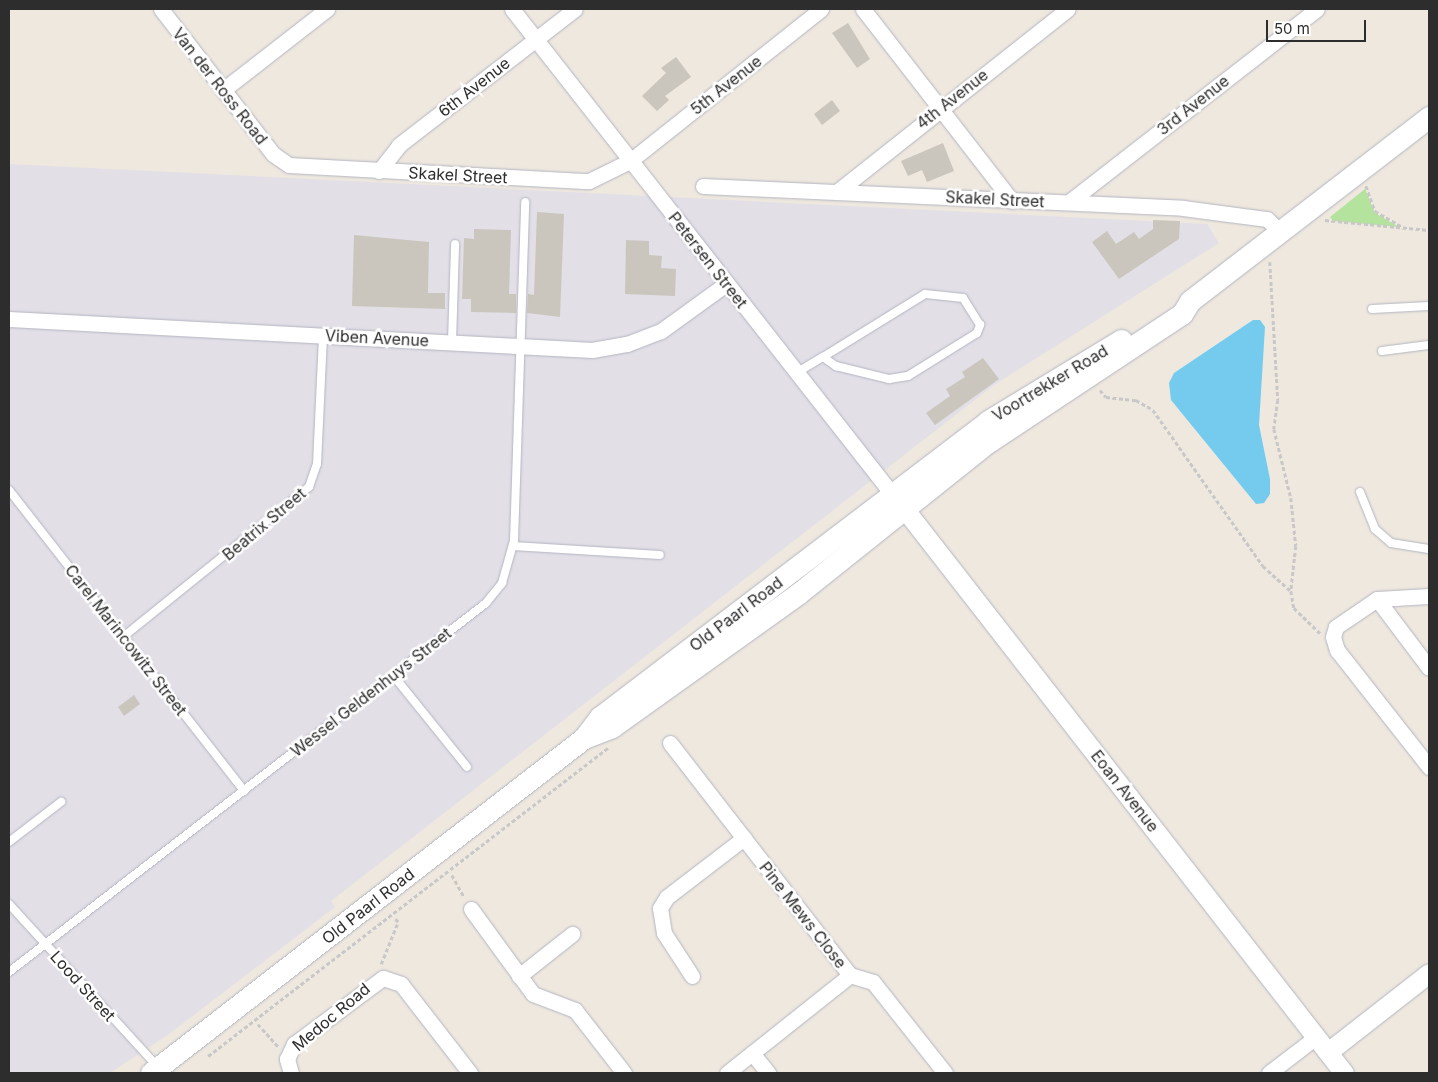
<!DOCTYPE html>
<style>
body{margin:0}
#map{position:relative;width:1438px;height:1082px;overflow:hidden;background:#eee8df;font-family:Inter,sans-serif}
div>[style]{position:absolute}
[style*='--x']{left:calc(var(--x)*1px);top:calc(var(--y)*1px);width:calc(var(--w)*1px);rotate:calc(var(--a)*1deg)}
.industrial>*{inset:0;background:#e2dfe7}
.green>*{inset:0;background:#b3e39d}
.water>*{inset:0;background:#74cbee}
.building>*{inset:0;background:#cac6bd}
.path>*{height:2.5px;margin-top:-1.25px;transform-origin:0;background:repeating-linear-gradient(90deg,#c8c8c8 0 4px,transparent 0 6.5px)}
.roads{filter:drop-shadow(0 0 1px #b3b5c0) drop-shadow(0 0 1px #b3b5c0)}
.service>*{height:8px;margin:-4px;padding:0 4px;transform-origin:4px;border-radius:4px;background:#fff}
.minor>*{height:15px;margin:-7.5px;padding:0 7.5px;transform-origin:7.5px;border-radius:7.5px;background:#fff}
.tertiary>*{height:19px;margin:-9.5px;padding:0 9.5px;transform-origin:9.5px;border-radius:9.5px;background:#fff}
.secondary>*{height:21px;margin:-10.5px;padding:0 10.5px;transform-origin:10.5px;border-radius:10.5px;background:#fff}
span{translate:-50% -50%;white-space:nowrap;text-align:center;line-height:1.15;-webkit-text-stroke:5px #fff;paint-order:stroke}
.street-label{font-size:16px;color:#2d2d2d}
.frame{position:absolute;inset:0;border:10px solid #2d2d2d;pointer-events:none}
.scale{position:absolute;left:1266px;top:20px;width:100px;height:22px;box-sizing:border-box;border:2px solid #2d2d2d;border-top:0;padding-left:6px;font-size:15px;line-height:18px;white-space:nowrap;color:#2d2d2d;-webkit-text-stroke:4px #fff;paint-order:stroke}
</style>
<div id="map">
<div class="industrial">
<div style="clip-path:polygon(9px 164px,1207px 224px,1219px 243px,994px 385px,331px 901px,335px 907px,169px 1034px,110px 1073px,9px 1073px)"></div>
</div>
<div class="green">
<div style="clip-path:polygon(1365px 189px,1375px 213px,1399px 227px,1333px 221px,1330px 217px)"></div>
</div>
<div class="water">
<div style="clip-path:polygon(1253px 320px,1260px 320px,1265px 327px,1259px 425px,1270px 479px,1270px 494px,1264px 503px,1256px 504px,1171px 400px,1169px 383px,1174px 373px)"></div>
</div>
<div class="building">
<div style="clip-path:polygon(848px 23px,870px 59px,857px 68px,832px 33px)"></div>
<div style="clip-path:polygon(676px 57px,691px 77px,665px 96px,669px 100px,657px 111px,642px 96px,666px 73px,661px 68px)"></div>
<div style="clip-path:polygon(832px 100px,840px 111px,822px 125px,814px 114px)"></div>
<div style="clip-path:polygon(943px 143px,954px 171px,927px 182px,922px 170px,908px 176px,901px 161px)"></div>
<div style="clip-path:polygon(537px 212px,564px 214px,560px 317px,527px 313px,528px 294px,534px 295px)"></div>
<div style="clip-path:polygon(1153px 220px,1180px 221px,1179px 239px,1119px 279px,1092px 242px,1107px 231px,1116px 244px,1134px 232px,1139px 239px,1153px 229px)"></div>
<div style="clip-path:polygon(474px 229px,511px 230px,509px 294px,516px 294px,516px 313px,471px 312px,471px 299px,462px 299px,464px 238px,474px 239px)"></div>
<div style="clip-path:polygon(354px 235px,429px 242px,428px 293px,445px 293px,445px 309px,352px 306px)"></div>
<div style="clip-path:polygon(626px 240px,649px 241px,649px 255px,662px 256px,661px 268px,676px 269px,675px 296px,625px 294px)"></div>
<div style="clip-path:polygon(983px 358px,999px 379px,935px 425px,926px 413px,950px 396px,946px 389px,965px 377px,962px 372px)"></div>
<div style="clip-path:polygon(134px 695px,140px 704px,124px 716px,118px 707px)"></div>
</div>
<div class="path">
<div style="--x:1366;--y:186;--w:27;--a:70"></div>
<div style="--x:1375;--y:211;--w:34;--a:30"></div>
<div style="--x:1325;--y:220;--w:104;--a:5.5"></div>
<div style="--x:1270;--y:262;--w:138;--a:86.7"></div>
<div style="--x:1278;--y:400;--w:29;--a:98"></div>
<div style="--x:1274;--y:429;--w:71;--a:76.2"></div>
<div style="--x:1291;--y:498;--w:48;--a:84.1"></div>
<div style="--x:1296;--y:546;--w:45;--a:96.3"></div>
<div style="--x:1291;--y:591;--w:17;--a:80"></div>
<div style="--x:1294;--y:608;--w:37;--a:44"></div>
<div style="--x:1100;--y:390;--w:9;--a:49"></div>
<div style="--x:1106;--y:397;--w:30;--a:6"></div>
<div style="--x:1136;--y:400;--w:20;--a:30"></div>
<div style="--x:1153;--y:410;--w:191;--a:54.8"></div>
<div style="--x:1263;--y:566;--w:38;--a:42"></div>
<div style="--x:452;--y:875;--w:25;--a:61"></div>
<div style="--x:381;--y:964;--w:45;--a:-68"></div>
<div style="--x:398;--y:922;--w:4;--a:-135"></div>
<div style="--x:258;--y:1024;--w:30;--a:48"></div>
<div style="--x:208;--y:1056;--w:506;--a:-37.62"></div>
</div>
<div class="roads">
<div class="service">
<div style="--x:1372;--y:309;--w:57;--a:-3"></div>
<div style="--x:452;--y:342;--w:98;--a:-88.2"></div>
<div style="--x:1382;--y:351;--w:47;--a:-7.3"></div>
<div style="--x:796;--y:373;--w:31;--a:-31"></div>
<div style="--x:823;--y:357;--w:16;--a:35"></div>
<div style="--x:836;--y:366;--w:55;--a:13.8"></div>
<div style="--x:889;--y:379;--w:19;--a:-9"></div>
<div style="--x:908;--y:376;--w:81;--a:-31.9"></div>
<div style="--x:977;--y:333;--w:9;--a:-69"></div>
<div style="--x:980;--y:325;--w:32;--a:-122"></div>
<div style="--x:963;--y:298;--w:38;--a:-174"></div>
<div style="--x:925;--y:294;--w:120;--a:148.3"></div>
<div style="--x:9;--y:490;--w:382;--a:52"></div>
<div style="--x:1360;--y:492;--w:40;--a:68"></div>
<div style="--x:1375;--y:529;--w:21;--a:41"></div>
<div style="--x:1391;--y:543;--w:38;--a:9"></div>
<div style="--x:513;--y:546;--w:147;--a:3.5"></div>
<div style="--x:123;--y:637;--w:239;--a:-38.9"></div>
<div style="--x:309;--y:487;--w:24;--a:-71"></div>
<div style="--x:317;--y:464;--w:128;--a:-87.3"></div>
<div style="--x:393;--y:675;--w:118;--a:51.2"></div>
<div style="--x:9;--y:842;--w:66;--a:-37.6"></div>
<div style="--x:9;--y:904;--w:221;--a:47.6"></div>
<div style="--x:9;--y:972;--w:603;--a:-37.72"></div>
<div style="--x:486;--y:603;--w:26;--a:-51"></div>
<div style="--x:502;--y:583;--w:44;--a:-74.1"></div>
<div style="--x:514;--y:541;--w:339;--a:-88.1"></div>
</div>
<div class="minor">
<div style="--x:161;--y:9;--w:183;--a:52.3"></div>
<div style="--x:273;--y:154;--w:19;--a:35"></div>
<div style="--x:289;--y:165;--w:300;--a:3.1"></div>
<div style="--x:589;--y:181;--w:46;--a:-26"></div>
<div style="--x:630;--y:161;--w:244;--a:-38.5"></div>
<div style="--x:512;--y:9;--w:616;--a:51.92"></div>
<div style="--x:863;--y:9;--w:243;--a:52.2"></div>
<div style="--x:223;--y:90;--w:132;--a:-37.9"></div>
<div style="--x:379;--y:171;--w:33;--a:-52"></div>
<div style="--x:399;--y:145;--w:222;--a:-37.7"></div>
<div style="--x:703;--y:186;--w:481;--a:2.6"></div>
<div style="--x:1183;--y:208;--w:85;--a:7.5"></div>
<div style="--x:1267;--y:219;--w:18;--a:45"></div>
<div style="--x:838;--y:191;--w:293;--a:-38.4"></div>
<div style="--x:1069;--y:202;--w:314;--a:-37.9"></div>
<div style="--x:9;--y:319;--w:584;--a:3.04"></div>
<div style="--x:592;--y:350;--w:36;--a:-10"></div>
<div style="--x:627;--y:344;--w:36;--a:-21"></div>
<div style="--x:661;--y:331;--w:80;--a:-35.9"></div>
<div style="--x:1429;--y:596;--w:52;--a:176.7"></div>
<div style="--x:1377;--y:599;--w:50;--a:145.7"></div>
<div style="--x:1336;--y:627;--w:10;--a:107"></div>
<div style="--x:1333;--y:637;--w:14;--a:73"></div>
<div style="--x:1337;--y:650;--w:149;--a:51.8"></div>
<div style="--x:1377;--y:599;--w:86;--a:53"></div>
<div style="--x:670;--y:743;--w:294;--a:52.2"></div>
<div style="--x:850;--y:975;--w:24;--a:17"></div>
<div style="--x:873;--y:982;--w:116;--a:51.6"></div>
<div style="--x:471;--y:909;--w:105;--a:53.9"></div>
<div style="--x:533;--y:994;--w:45;--a:20.9"></div>
<div style="--x:575;--y:1010;--w:80;--a:52.1"></div>
<div style="--x:519;--y:976;--w:68;--a:-38.4"></div>
<div style="--x:692;--y:976;--w:51;--a:-123.1"></div>
<div style="--x:664;--y:933;--w:25;--a:-99"></div>
<div style="--x:660;--y:908;--w:13;--a:-58"></div>
<div style="--x:667;--y:897;--w:97;--a:-37.5"></div>
<div style="--x:752;--y:1053;--w:26;--a:51"></div>
<div style="--x:291;--y:1073;--w:15;--a:-106"></div>
<div style="--x:287;--y:1059;--w:17;--a:-65"></div>
<div style="--x:294;--y:1044;--w:111;--a:-36.6"></div>
<div style="--x:383;--y:978;--w:19;--a:18"></div>
<div style="--x:401;--y:984;--w:113;--a:52.2"></div>
<div style="--x:727;--y:1073;--w:157;--a:-38.5"></div>
<div style="--x:1269;--y:1073;--w:59;--a:-37.5"></div>
</div>
<div class="tertiary">
<div style="--x:896;--y:498;--w:729;--a:52.08"></div>
<div style="--x:1328;--y:1052;--w:128;--a:-38"></div>
</div>
<div class="secondary">
<div style="--x:584;--y:738;--w:26;--a:-53"></div>
<div style="--x:600;--y:717;--w:488;--a:-37.3"></div>
<div style="--x:988;--y:421;--w:156;--a:-31.3"></div>
<div style="--x:151;--y:1073;--w:547;--a:-37.73"></div>
<div style="--x:584;--y:738;--w:30;--a:-21"></div>
<div style="--x:612;--y:727;--w:230;--a:-35.6"></div>
<div style="--x:799;--y:593;--w:241;--a:-38.6"></div>
<div style="--x:987;--y:443;--w:234;--a:-33.5"></div>
<div style="--x:1182;--y:314;--w:15;--a:-58"></div>
<div style="--x:1190;--y:301;--w:302;--a:-37.6"></div>
</div>
</div>
<div class="street-label">
<span style="left:726px;top:85px;rotate:-38deg">5th Avenue</span>
<span style="left:220px;top:86px;rotate:52deg">Van der Ross Road</span>
<span style="left:474px;top:87px;rotate:-38deg">6th Avenue</span>
<span style="left:952px;top:99px;rotate:-38deg">4th Avenue</span>
<span style="left:1193px;top:105px;rotate:-38deg">3rd Avenue</span>
<span style="left:458px;top:175px;rotate:3deg">Skakel Street</span>
<span style="left:995px;top:199px;rotate:3deg">Skakel Street</span>
<span style="left:708px;top:260px;rotate:52deg">Petersen Street</span>
<span style="left:377px;top:338px;rotate:3deg">Viben Avenue</span>
<span style="left:1050px;top:383px;rotate:-31deg">Voortrekker Road</span>
<span style="left:264px;top:524px;rotate:-40deg">Beatrix Street</span>
<span style="left:736px;top:614px;rotate:-37deg">Old Paarl Road</span>
<span style="left:126px;top:640px;rotate:52deg">Carel Marincowitz Street</span>
<span style="left:371px;top:692px;rotate:-38deg">Wessel Geldenhuys Street</span>
<span style="left:1125px;top:791px;rotate:52deg">Eoan Avenue</span>
<span style="left:368px;top:906px;rotate:-38deg">Old Paarl Road</span>
<span style="left:803px;top:915px;rotate:52deg">Pine Mews Close</span>
<span style="left:83px;top:986px;rotate:48deg">Lood Street</span>
<span style="left:331px;top:1017px;rotate:-40deg">Medoc Road</span>
</div>
<div class="frame"></div>
<div class="scale">50 m</div>
</div>
